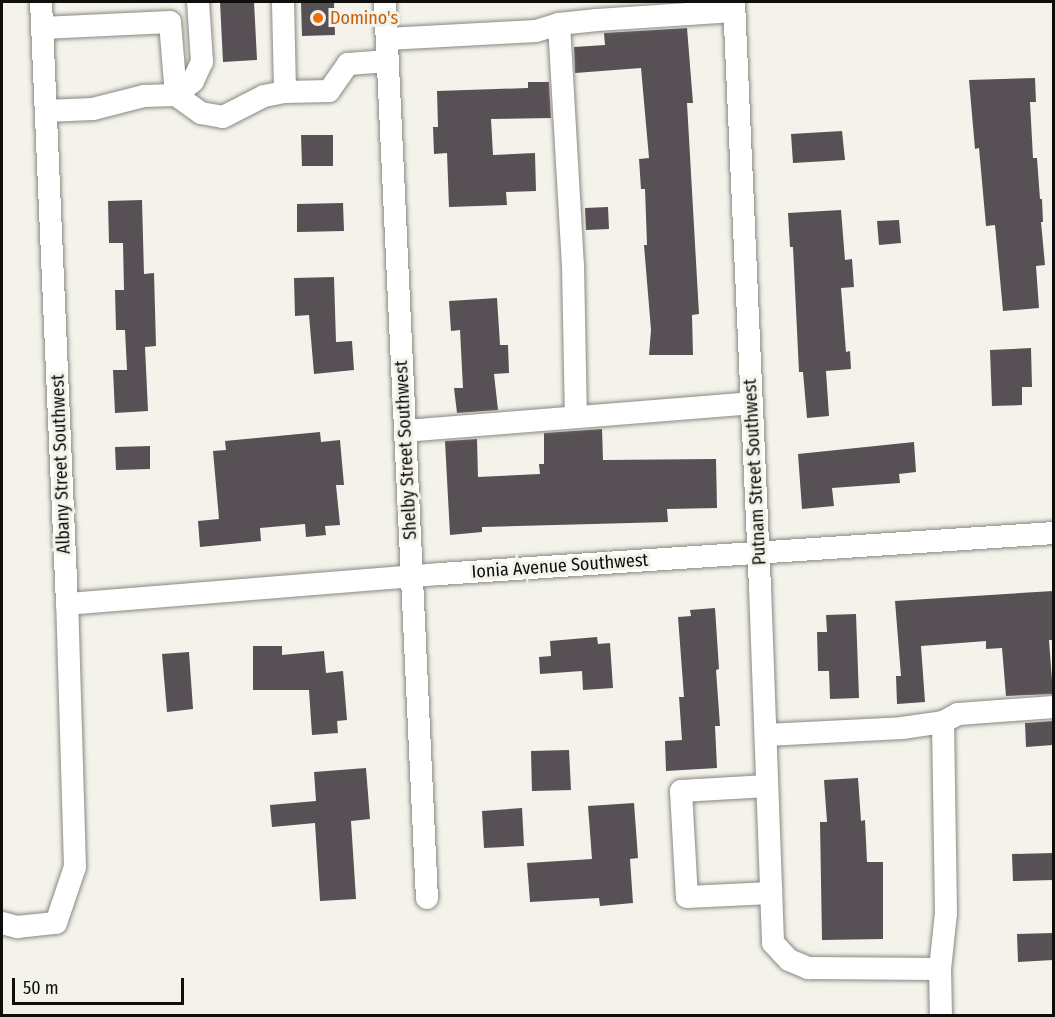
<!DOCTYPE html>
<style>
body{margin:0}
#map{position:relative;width:1055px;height:1017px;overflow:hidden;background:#f4f3eb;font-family:"Fira Sans Condensed",sans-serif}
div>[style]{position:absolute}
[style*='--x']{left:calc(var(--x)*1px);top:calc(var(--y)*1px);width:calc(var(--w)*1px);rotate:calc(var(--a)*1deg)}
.building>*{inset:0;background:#575054}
.roads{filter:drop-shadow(0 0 2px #898881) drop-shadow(0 0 2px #898881)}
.minor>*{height:22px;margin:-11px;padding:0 11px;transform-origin:11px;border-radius:11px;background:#fff}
.dots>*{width:16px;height:16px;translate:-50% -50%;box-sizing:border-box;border:3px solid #f4f3eb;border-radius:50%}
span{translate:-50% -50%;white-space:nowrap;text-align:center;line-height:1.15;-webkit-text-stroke:6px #f4f3eb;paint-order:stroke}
.food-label{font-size:18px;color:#c56008}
.left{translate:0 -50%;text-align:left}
.street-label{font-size:18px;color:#0f0e0b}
.frame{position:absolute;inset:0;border:3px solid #0f0e0b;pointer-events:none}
.scale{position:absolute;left:12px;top:978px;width:172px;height:27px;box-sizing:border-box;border:3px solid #0f0e0b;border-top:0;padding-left:8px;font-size:18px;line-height:21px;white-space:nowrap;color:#0f0e0b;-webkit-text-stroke:4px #f4f3eb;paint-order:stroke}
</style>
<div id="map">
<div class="building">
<div style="clip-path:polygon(220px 2px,254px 2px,257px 60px,223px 62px)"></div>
<div style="clip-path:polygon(301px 2px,334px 2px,335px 35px,302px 36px)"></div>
<div style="clip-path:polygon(687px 28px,693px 103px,687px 103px,699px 314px,692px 315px,693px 355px,649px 355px,651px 330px,644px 245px,647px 245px,645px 189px,641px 189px,639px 159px,649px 158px,641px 68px,575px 73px,574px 47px,605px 45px,604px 33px)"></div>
<div style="clip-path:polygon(1035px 78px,1036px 102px,1030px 102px,1033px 158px,1037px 158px,1040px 199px,1042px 199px,1043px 222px,1041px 222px,1045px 265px,1036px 266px,1039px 308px,1003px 311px,995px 225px,986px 226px,979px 148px,975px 149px,969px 80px)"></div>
<div style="clip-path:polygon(528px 82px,549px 82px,551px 118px,491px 119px,493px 155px,535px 153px,536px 191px,506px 192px,507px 205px,449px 207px,447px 153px,434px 154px,433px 127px,438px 127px,437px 91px,528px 88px)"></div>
<div style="clip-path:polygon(842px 131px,845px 160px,793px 163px,791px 134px)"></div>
<div style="clip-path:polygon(301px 135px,333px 135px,333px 166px,302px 166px)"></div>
<div style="clip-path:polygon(142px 200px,144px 274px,154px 273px,156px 346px,145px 347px,148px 411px,115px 413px,113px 370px,127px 370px,125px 330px,116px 330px,115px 290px,124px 290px,123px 243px,109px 243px,108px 201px)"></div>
<div style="clip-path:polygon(343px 203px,344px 231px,297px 232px,297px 204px)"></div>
<div style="clip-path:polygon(608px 207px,609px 229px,586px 230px,585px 208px)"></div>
<div style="clip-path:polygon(841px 210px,845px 260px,852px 259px,854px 287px,841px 288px,846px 352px,850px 351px,851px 369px,826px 371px,829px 416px,807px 418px,803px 372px,799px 372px,793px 247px,790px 247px,788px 213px)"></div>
<div style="clip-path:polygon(899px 220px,901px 243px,879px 245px,877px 221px)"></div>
<div style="clip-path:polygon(334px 277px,336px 342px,352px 341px,354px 370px,314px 374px,309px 315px,295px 316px,294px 278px)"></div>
<div style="clip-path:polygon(497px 298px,500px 345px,508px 345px,509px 373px,494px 374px,498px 410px,457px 413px,454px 388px,463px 388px,460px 330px,451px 331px,449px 301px)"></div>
<div style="clip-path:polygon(1031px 348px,1032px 387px,1022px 387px,1022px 405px,992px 406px,990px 350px)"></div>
<div style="clip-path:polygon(602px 429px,603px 460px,716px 459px,717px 508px,667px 509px,668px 522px,482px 527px,482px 532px,450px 535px,445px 441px,477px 439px,478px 477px,540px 474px,539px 464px,544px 464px,544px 433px)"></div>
<div style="clip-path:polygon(320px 432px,321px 442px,340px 440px,344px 485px,336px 485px,340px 525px,325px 526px,326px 535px,306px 537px,305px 524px,260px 528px,261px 541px,200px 547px,198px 521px,219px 519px,213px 451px,226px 450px,225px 441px)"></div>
<div style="clip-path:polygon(914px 442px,916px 472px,899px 474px,900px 483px,832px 488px,834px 506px,802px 509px,798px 454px)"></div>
<div style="clip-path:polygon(150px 446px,150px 469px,116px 470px,115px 447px)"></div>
<div style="clip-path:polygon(1053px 591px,1053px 640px,1049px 640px,1053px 694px,1006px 696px,1002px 648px,986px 649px,986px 641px,921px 646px,925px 702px,897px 704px,896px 676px,901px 676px,895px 601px)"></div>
<div style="clip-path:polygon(715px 608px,719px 669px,716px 670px,720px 726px,715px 726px,717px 768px,666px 771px,665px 741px,682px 740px,679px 697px,684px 697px,678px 617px,691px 616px,690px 610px)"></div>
<div style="clip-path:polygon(856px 614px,859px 698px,830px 699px,829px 671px,818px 671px,817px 632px,827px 632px,826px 615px)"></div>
<div style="clip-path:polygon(597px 637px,598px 644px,610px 643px,613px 688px,583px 690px,582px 671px,540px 674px,539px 657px,551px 656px,550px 641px)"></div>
<div style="clip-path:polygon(253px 646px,282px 646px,282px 655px,324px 651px,326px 673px,343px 671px,347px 720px,337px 721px,338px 733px,312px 735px,309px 690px,253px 690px)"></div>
<div style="clip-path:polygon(189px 652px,193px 709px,167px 712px,162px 654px)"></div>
<div style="clip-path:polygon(1053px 721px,1053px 745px,1026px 747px,1025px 723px)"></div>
<div style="clip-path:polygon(569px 750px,571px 790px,532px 791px,531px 751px)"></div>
<div style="clip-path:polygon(366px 768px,370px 819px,351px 821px,356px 899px,320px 901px,315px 823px,272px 827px,270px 805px,316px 801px,314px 772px)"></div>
<div style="clip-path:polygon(858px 778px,861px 821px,865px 820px,867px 862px,883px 862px,883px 939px,822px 940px,820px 822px,827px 822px,824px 780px)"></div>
<div style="clip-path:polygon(634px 803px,638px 858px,630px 859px,633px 903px,600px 906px,599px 898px,530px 902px,527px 863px,592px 859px,588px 806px)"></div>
<div style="clip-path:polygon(522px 808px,524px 846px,484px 848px,482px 811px)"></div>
<div style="clip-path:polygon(1053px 853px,1053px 880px,1013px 881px,1012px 854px)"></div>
<div style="clip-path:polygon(1053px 933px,1053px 960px,1018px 962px,1017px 934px)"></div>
</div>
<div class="roads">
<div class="minor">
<div style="--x:283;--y:2;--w:90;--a:88.7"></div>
<div style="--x:285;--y:92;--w:44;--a:-1.3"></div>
<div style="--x:329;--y:91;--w:33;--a:-55"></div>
<div style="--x:348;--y:64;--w:40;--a:-4.3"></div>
<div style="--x:385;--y:2;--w:897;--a:87.32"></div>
<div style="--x:734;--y:2;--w:586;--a:87.46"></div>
<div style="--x:760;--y:587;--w:356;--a:87.9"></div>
<div style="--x:773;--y:943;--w:23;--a:47"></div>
<div style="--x:789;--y:960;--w:21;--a:23"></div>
<div style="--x:808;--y:968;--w:132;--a:0.4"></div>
<div style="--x:559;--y:24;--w:241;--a:86.7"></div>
<div style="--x:573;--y:265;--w:152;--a:88.9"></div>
<div style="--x:42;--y:28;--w:128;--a:-2.7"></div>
<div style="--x:170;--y:22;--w:73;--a:85.3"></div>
<div style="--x:176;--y:95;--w:31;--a:36"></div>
<div style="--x:201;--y:113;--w:22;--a:10"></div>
<div style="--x:223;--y:117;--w:46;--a:-27.1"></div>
<div style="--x:264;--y:96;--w:21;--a:-11"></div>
<div style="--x:387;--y:39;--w:149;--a:-3.1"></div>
<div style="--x:536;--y:31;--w:24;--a:-17"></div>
<div style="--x:559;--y:24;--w:38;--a:-6"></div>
<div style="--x:597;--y:20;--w:137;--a:-3.8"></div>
<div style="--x:46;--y:111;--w:47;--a:-2.4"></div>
<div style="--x:93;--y:109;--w:53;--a:-14.3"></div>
<div style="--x:144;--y:96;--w:32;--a:-2"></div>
<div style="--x:176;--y:95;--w:22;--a:-39"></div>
<div style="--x:193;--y:81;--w:21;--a:-65"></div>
<div style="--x:202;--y:62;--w:60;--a:-93.8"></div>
<div style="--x:405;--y:431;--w:348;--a:-4.6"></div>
<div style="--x:67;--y:604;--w:374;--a:-4.6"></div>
<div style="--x:440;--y:574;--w:615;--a:-3.82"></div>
<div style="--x:766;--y:735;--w:136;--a:-2.9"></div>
<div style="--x:902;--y:728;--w:41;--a:-8.3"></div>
<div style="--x:943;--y:722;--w:17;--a:-28"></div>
<div style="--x:958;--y:714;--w:96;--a:-4.2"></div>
<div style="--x:767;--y:786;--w:86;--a:176.7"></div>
<div style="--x:681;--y:791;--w:106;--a:86.8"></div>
<div style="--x:687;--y:897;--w:84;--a:-2.7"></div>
<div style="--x:2;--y:923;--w:16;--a:15"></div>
<div style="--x:17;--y:927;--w:39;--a:-6"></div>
<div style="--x:56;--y:923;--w:59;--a:-71.3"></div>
<div style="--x:75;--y:867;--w:263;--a:-91.7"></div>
<div style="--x:67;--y:604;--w:603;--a:-92.47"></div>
<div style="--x:941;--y:1016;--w:47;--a:-91.2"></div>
<div style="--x:940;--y:969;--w:56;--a:-83.9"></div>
<div style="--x:946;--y:913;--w:191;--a:-90.9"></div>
</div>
</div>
<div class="dots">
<div style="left:318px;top:18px;background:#e8710a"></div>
</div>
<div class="food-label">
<span class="left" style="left:330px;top:18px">Domino's</span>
</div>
<div class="street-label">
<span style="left:406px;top:450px;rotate:-93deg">Shelby Street Southwest</span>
<span style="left:61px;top:464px;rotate:-92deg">Albany Street Southwest</span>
<span style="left:755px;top:472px;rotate:-93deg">Putnam Street Southwest</span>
<span style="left:560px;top:566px;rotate:-4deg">Ionia Avenue Southwest</span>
</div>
<div class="frame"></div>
<div class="scale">50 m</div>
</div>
